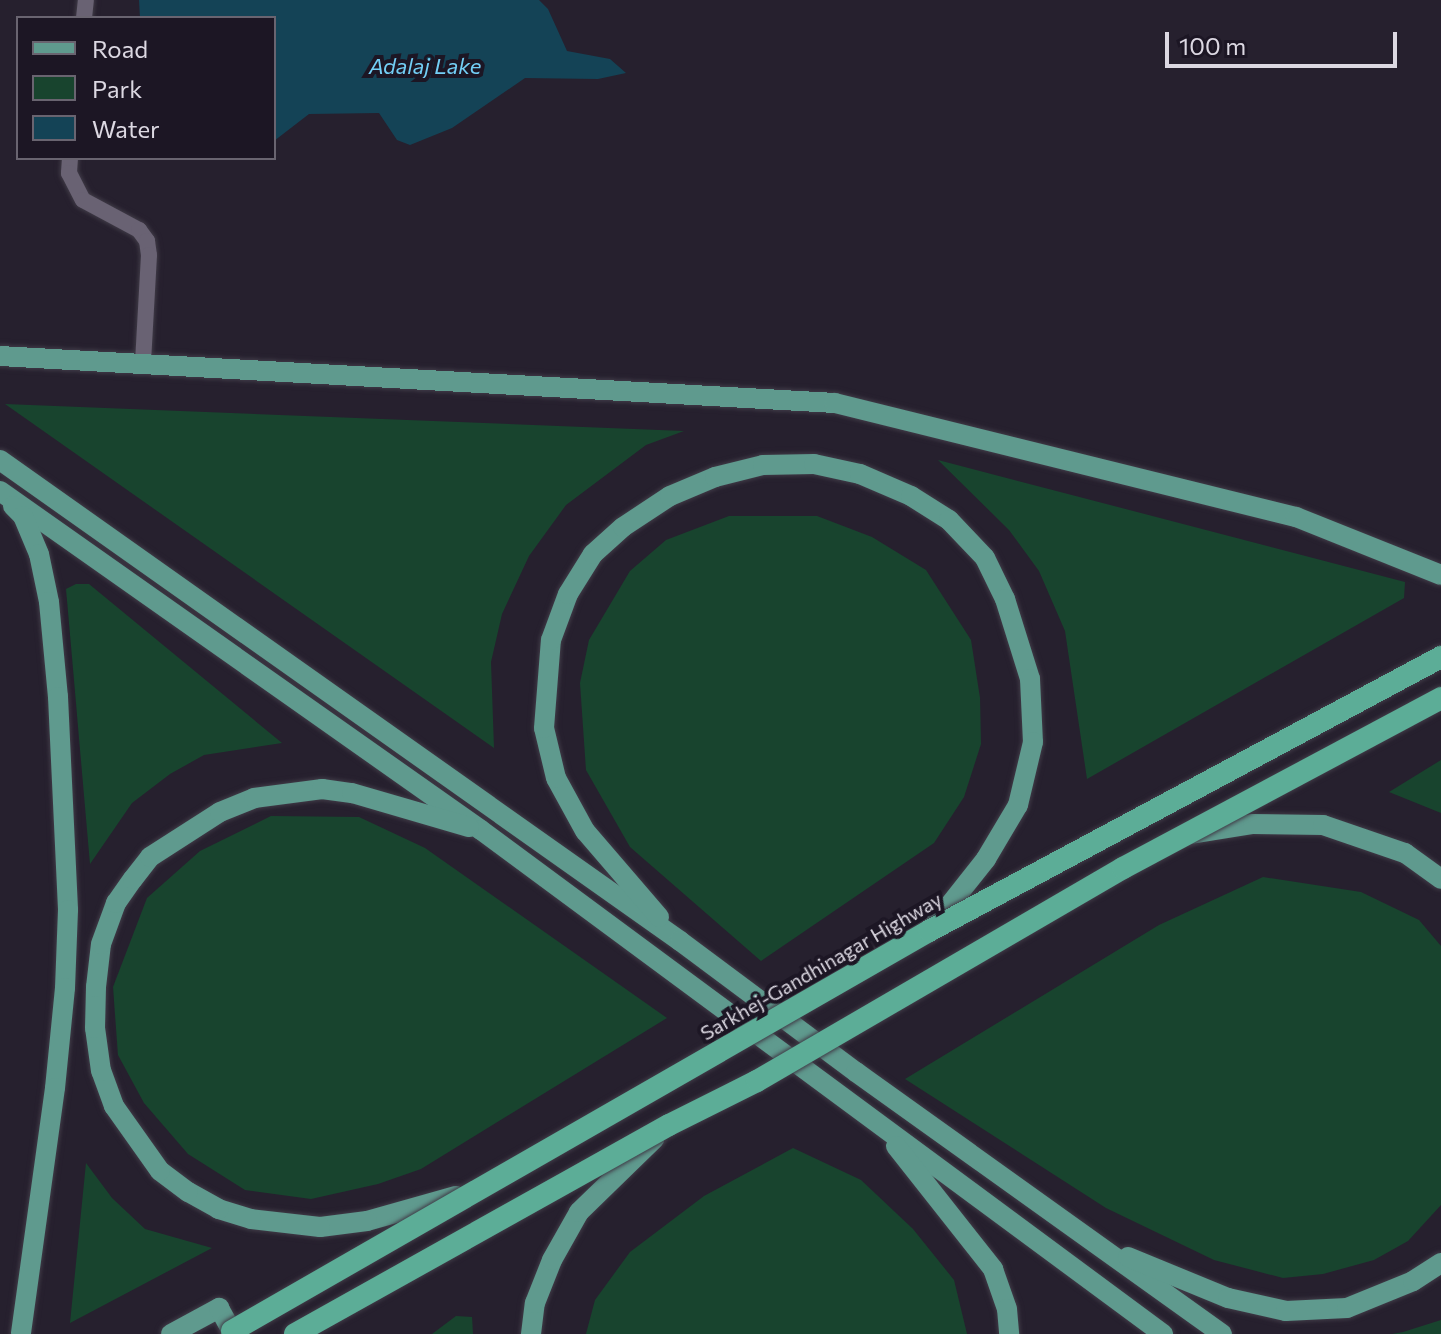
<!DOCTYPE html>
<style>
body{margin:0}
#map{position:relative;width:1441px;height:1334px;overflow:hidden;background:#26202e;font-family:Commissioner,sans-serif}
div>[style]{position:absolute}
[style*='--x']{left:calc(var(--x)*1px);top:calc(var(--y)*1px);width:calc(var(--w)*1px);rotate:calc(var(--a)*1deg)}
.green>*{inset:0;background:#18442e}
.water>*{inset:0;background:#144356}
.roads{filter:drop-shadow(0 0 2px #403b47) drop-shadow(0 0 2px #403b47)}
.tertiary>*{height:16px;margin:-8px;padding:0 8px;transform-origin:8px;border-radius:8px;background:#696273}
.primary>*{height:20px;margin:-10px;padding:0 10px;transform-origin:10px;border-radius:10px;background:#5f9a8e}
.bridges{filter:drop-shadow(0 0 2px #403b47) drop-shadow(0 0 2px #403b47)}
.trunk-bridge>*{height:22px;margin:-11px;padding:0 11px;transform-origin:11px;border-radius:11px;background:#5cad97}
span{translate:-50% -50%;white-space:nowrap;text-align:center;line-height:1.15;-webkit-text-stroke:8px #1c1624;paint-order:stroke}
.street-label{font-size:20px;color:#dcd8e2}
.water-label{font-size:22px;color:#73cff6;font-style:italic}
.legend{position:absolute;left:16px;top:16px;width:260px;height:144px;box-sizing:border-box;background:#1c1624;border:2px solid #696470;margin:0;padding:10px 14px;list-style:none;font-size:24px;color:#dcd8e2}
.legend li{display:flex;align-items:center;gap:16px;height:40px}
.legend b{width:40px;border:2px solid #696470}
.scale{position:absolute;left:1165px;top:32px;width:232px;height:36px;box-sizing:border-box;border:4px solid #dcd8e2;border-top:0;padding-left:10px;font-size:24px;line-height:28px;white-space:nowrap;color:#dcd8e2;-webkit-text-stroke:6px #1c1624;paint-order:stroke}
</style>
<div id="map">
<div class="green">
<div style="clip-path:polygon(5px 404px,684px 431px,646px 445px,566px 505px,529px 556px,502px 614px,491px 662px,494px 748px)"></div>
<div style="clip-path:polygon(938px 460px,1405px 582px,1404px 598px,1087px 779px,1065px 631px,1039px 571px,1009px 530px)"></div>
<div style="clip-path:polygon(729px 516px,817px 516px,872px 537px,926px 570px,971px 640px,980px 698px,981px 744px,964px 797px,934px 843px,761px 961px,630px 847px,586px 770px,580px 683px,589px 640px,630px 571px,666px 540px)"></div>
<div style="clip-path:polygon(76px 584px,89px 584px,282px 743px,204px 755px,170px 774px,132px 803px,90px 864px,66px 589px)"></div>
<div style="clip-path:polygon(1441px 760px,1441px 813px,1389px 792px)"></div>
<div style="clip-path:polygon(271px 816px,359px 817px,425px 848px,667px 1018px,421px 1169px,378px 1184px,311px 1199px,245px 1190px,188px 1154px,144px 1103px,118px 1055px,113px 987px,147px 898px,200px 851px)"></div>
<div style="clip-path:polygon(1263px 877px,1361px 892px,1419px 920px,1441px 946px,1441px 1205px,1408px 1241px,1374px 1260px,1323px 1274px,1283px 1278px,1214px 1260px,1106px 1208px,905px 1079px,1159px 925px)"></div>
<div style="clip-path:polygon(793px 1148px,861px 1180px,913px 1229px,954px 1280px,967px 1334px,586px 1334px,595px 1300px,630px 1252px,704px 1196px)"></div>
<div style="clip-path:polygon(86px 1163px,112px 1198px,145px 1229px,212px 1248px,70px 1323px)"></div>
<div style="clip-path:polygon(456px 1316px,472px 1317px,473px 1334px,432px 1334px)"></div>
<div style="clip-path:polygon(1441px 1320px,1441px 1334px,1392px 1334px,1403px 1332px)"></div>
</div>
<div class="water">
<div style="clip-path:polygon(139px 0,539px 0,548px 9px,567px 51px,610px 59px,626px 73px,598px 79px,525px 78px,452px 128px,410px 145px,397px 140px,379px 113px,309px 114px,274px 141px,274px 18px,140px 18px)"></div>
</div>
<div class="roads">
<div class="tertiary">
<div style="--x:84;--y:18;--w:18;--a:-84"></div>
<div style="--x:70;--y:158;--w:15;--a:94"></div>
<div style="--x:69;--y:173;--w:30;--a:63"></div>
<div style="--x:83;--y:200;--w:64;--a:28.2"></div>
<div style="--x:139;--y:230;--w:14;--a:54"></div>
<div style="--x:147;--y:241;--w:14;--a:82"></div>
<div style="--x:149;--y:255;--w:107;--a:93.2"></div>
</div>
<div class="primary">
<div style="--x:0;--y:356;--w:836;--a:3.22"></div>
<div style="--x:835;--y:403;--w:475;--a:13.9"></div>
<div style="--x:1296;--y:517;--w:156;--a:21.8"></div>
<div style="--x:0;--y:460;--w:833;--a:35.27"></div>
<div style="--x:680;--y:941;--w:219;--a:36.7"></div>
<div style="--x:856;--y:1072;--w:450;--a:35.6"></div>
<div style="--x:0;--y:491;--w:588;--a:35.18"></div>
<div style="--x:481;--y:830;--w:848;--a:36.46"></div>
<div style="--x:13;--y:506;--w:14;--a:45"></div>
<div style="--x:23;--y:516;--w:41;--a:67.2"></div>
<div style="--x:39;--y:554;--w:49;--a:78.2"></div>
<div style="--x:49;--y:602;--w:95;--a:84.6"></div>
<div style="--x:58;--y:697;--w:213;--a:87.3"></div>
<div style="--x:68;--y:910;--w:78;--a:92.2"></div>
<div style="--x:65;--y:988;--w:100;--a:95.7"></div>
<div style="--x:55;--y:1088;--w:248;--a:97.9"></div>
<div style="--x:1191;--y:834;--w:63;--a:-9.2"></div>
<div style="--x:1253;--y:824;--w:70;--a:0.8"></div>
<div style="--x:1323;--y:825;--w:87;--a:18.9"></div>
<div style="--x:1405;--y:853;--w:44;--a:35.8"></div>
<div style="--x:659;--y:917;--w:113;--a:-130.7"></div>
<div style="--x:585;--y:831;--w:60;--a:-118.7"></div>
<div style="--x:556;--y:778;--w:51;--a:-103.5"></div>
<div style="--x:544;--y:728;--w:88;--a:-85.5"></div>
<div style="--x:551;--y:640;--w:49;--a:-69.7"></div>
<div style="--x:568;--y:594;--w:47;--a:-58"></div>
<div style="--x:593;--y:554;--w:40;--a:-42"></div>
<div style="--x:623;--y:527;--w:56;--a:-33.4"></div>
<div style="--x:670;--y:496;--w:49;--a:-22.9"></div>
<div style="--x:715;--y:477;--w:49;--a:-14"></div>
<div style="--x:763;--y:465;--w:51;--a:-1.1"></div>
<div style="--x:814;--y:464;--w:47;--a:12.3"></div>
<div style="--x:860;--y:474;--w:56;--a:23.3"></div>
<div style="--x:911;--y:496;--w:45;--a:32.3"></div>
<div style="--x:949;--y:520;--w:52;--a:46.5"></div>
<div style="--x:985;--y:558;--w:46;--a:64"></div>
<div style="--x:1005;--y:599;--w:84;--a:72.6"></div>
<div style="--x:1030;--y:679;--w:63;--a:87.3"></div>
<div style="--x:1033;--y:742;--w:65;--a:103.4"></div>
<div style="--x:1018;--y:805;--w:63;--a:120.7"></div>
<div style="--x:986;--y:859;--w:92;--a:128.4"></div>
<div style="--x:896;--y:1146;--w:157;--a:51.7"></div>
<div style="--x:993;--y:1269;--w:42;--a:70.7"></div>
<div style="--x:1007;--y:1309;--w:25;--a:85"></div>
<div style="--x:456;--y:1196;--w:92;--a:164.3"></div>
<div style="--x:367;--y:1221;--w:47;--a:172.7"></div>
<div style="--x:320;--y:1227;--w:69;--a:-173.4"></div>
<div style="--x:251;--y:1219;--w:34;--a:-163"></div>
<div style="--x:219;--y:1209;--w:35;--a:-151"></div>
<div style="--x:188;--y:1192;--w:35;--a:-143"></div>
<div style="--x:160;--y:1171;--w:80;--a:-125.3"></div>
<div style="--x:114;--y:1106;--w:37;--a:-110"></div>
<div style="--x:101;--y:1071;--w:43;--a:-97.9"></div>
<div style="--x:95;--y:1028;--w:41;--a:-88.6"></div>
<div style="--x:96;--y:987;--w:43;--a:-83.4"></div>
<div style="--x:101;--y:944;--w:44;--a:-69.9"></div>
<div style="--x:116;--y:903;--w:29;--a:-55"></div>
<div style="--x:133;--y:879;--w:28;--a:-52"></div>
<div style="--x:150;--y:857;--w:83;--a:-32.7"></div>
<div style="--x:220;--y:812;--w:37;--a:-22"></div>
<div style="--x:254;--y:798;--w:69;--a:-7.5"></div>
<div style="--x:322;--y:789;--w:30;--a:8"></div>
<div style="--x:352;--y:793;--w:122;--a:16.2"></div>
<div style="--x:1128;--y:1257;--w:108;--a:22.3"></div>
<div style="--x:1228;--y:1298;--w:59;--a:12.6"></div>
<div style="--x:1286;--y:1311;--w:61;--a:-2.8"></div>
<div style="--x:1347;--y:1308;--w:71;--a:-22.2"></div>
<div style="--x:1413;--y:1281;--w:33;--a:-33"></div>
<div style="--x:171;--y:1334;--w:55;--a:-28.4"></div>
<div style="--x:219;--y:1308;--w:26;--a:61"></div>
<div style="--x:531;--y:1334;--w:31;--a:-83"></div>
<div style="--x:535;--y:1303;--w:46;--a:-68.4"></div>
<div style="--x:552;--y:1260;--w:55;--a:-60.6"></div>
<div style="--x:579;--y:1212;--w:105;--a:-44.2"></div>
</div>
</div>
<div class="bridges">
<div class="trunk-bridge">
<div style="--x:232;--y:1331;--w:804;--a:-29.85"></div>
<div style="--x:929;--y:931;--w:581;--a:-28.15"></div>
<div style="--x:295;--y:1334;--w:428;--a:-29.2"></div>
<div style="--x:669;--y:1125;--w:98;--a:-26.6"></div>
<div style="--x:757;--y:1081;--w:423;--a:-30.2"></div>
<div style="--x:1123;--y:868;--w:361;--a:-28.1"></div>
</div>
</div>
<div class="street-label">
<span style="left:821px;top:966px;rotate:-30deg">Sarkhej-Gandhinagar Highway</span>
</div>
<div class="water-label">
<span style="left:425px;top:66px">Adalaj Lake</span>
</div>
<ul class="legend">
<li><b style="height:10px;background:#5f9a8e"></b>Road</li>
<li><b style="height:22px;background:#18442e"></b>Park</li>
<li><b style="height:22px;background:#144356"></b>Water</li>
</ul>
<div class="scale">100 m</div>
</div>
